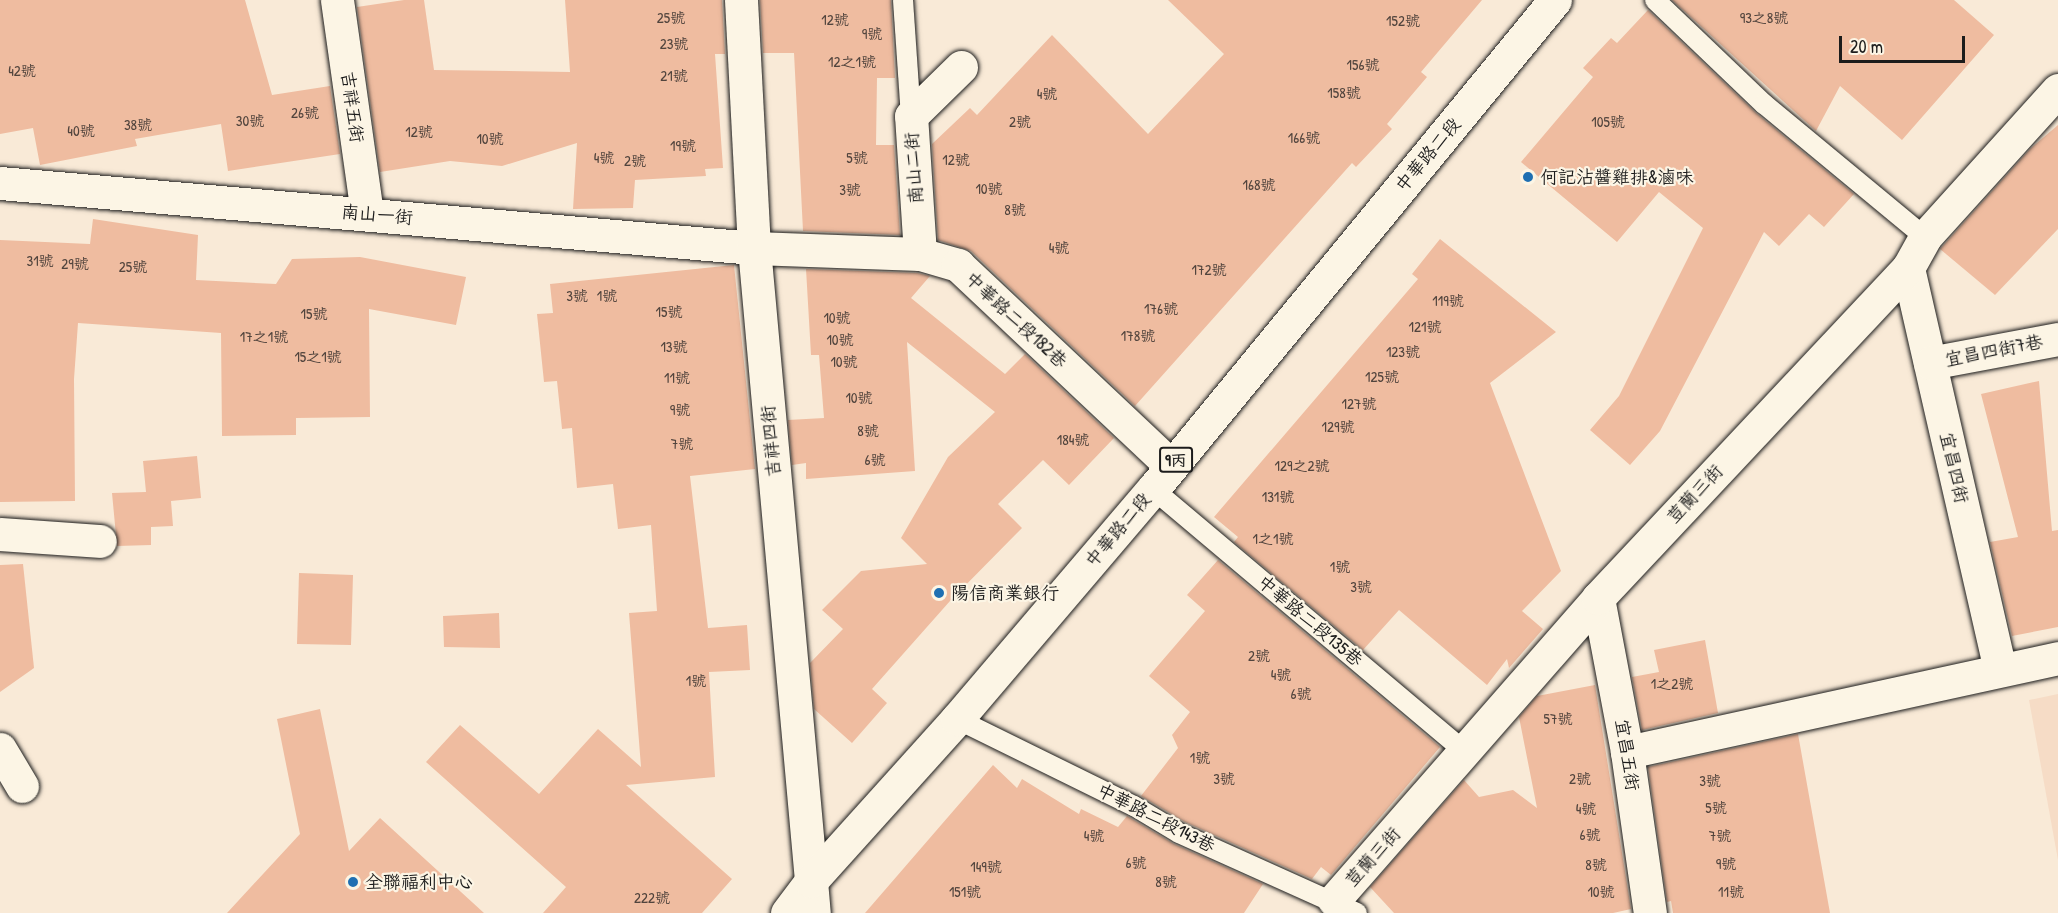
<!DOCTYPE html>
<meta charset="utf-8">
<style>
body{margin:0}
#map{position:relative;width:2058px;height:913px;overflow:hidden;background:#f9ead7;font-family:"Patrick Hand","LXGW WenKai TC",sans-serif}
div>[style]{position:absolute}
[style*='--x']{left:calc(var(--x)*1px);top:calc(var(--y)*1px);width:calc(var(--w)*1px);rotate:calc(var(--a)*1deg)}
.built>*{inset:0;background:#f6dcc6}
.building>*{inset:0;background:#efbca0}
.roads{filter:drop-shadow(0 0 2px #1c1c1c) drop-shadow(0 0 2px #1c1c1c)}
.lane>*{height:20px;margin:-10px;padding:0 10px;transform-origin:10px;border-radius:10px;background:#fcf5e5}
.street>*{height:33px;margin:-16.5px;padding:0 16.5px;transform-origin:16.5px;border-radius:16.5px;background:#fcf5e5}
.secondary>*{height:33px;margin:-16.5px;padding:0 16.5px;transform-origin:16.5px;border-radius:16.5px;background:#fcf5e5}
.primary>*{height:33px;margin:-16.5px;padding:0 16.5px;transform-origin:16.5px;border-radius:16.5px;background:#fcf5e5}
.dots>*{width:16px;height:16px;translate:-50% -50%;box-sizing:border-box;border:3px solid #fcf5e5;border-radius:50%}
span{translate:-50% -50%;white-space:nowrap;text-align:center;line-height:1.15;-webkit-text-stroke:4.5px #fcf5e5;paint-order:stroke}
.number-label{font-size:15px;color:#51443d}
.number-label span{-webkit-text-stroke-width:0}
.shield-label span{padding:2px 4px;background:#fcf5e5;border:2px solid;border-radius:4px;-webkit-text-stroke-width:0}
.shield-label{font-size:16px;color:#1c1c1c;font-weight:700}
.street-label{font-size:18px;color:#1c1c1c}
.poi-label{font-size:18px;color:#1c1c1c}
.left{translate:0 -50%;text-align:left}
.scale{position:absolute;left:1839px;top:36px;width:126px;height:27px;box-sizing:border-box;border:3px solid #1c1c1c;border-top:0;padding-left:8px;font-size:18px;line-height:21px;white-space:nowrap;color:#1c1c1c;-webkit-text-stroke:4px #fcf5e5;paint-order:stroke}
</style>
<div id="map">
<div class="built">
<div style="clip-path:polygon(2058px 694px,2058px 860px,2029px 700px)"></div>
</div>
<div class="building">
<div style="clip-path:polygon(0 0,245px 0,272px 95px,330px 86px,340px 154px,228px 171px,221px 124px,135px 139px,137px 146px,40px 165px,33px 128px,0 134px)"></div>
<div style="clip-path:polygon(404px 0,424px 0,434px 70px,570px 72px,565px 0,722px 0,725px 54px,715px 54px,723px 168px,705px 169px,706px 176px,635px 180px,633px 208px,573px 209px,577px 143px,502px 166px,450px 161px,380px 172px,357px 7px)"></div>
<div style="clip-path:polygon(760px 0,891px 0,895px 78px,877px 78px,876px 145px,894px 145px,900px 235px,803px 231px,794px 53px,763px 53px)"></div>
<div style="clip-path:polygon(1168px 0,1482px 0,1421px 72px,1427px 77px,1387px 124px,1392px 129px,1356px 167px,1352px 163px,1135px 406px,971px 251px,938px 240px,932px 144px,970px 108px,977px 115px,1052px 35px,1148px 134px,1224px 54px)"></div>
<div style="clip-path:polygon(1672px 0,1954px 0,1994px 35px,1902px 140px,1840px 86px,1816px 131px)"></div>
<div style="clip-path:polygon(1648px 10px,1756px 113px,1854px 194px,1824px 227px,1809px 214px,1779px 246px,1764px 232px,1660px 431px,1630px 465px,1590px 430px,1619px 396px,1703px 228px,1659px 192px,1617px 242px,1521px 162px,1593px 77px,1583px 68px,1611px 38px,1617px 43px)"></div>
<div style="clip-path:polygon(2058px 125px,2058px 229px,1995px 295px,1940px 249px,2030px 149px)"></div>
<div style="clip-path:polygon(93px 219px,198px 235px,196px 280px,276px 284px,292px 259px,360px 257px,466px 277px,456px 325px,369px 309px,370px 417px,296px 418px,296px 435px,222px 436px,221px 333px,78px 323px,74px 379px,75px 501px,0 502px,0 240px,90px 244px)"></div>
<div style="clip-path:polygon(1440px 239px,1556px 332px,1490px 383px,1561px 571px,1522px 611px,1543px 629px,1509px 668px,1507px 659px,1487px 685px,1399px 610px,1363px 650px,1234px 542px,1238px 537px,1214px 517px,1418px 279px,1412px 274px)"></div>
<div style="clip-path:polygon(734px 265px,755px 469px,690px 476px,708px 628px,747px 625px,750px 670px,709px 672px,715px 777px,626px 785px,732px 879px,702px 913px,543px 913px,566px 887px,426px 762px,460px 725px,539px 794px,598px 729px,641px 767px,629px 613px,657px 611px,651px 525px,618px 529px,613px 484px,577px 488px,572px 428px,562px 429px,557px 381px,544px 382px,537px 314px,553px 313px,550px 284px)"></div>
<div style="clip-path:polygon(806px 269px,917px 273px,930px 276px,911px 298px,1005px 374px,1025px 354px,1114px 438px,1069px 485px,1043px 460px,998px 504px,1022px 528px,950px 601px,872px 689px,887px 703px,852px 743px,814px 709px,810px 663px,843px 629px,822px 610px,861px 571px,927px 564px,901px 538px,948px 457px,995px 412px,907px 342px,915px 471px,806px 479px,806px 463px,792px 465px,788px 420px,824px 418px,819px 355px,811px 355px)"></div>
<div style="clip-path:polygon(2039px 381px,2052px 531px,2058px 530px,2058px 627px,2012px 636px,1990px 542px,2018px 537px,1981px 394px)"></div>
<div style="clip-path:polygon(197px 456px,201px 498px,171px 501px,173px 526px,151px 527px,151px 545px,117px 546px,112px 493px,146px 492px,143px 461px)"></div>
<div style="clip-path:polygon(1218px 560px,1440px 747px,1331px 875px,1321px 867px,1312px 879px,1185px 822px,1141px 796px,1178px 748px,1172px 735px,1190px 712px,1149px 676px,1205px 611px,1187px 595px)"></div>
<div style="clip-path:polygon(23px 564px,34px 668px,0 692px,0 565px)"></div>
<div style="clip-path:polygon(299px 573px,353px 575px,351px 645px,297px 644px)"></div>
<div style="clip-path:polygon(499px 613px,500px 648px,444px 647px,443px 616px)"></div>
<div style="clip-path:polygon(1705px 640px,1718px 713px,1642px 730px,1632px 677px,1659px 672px,1654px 650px)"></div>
<div style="clip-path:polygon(1595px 685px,1631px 909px,1613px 913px,1394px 913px,1370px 887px,1464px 780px,1479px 797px,1513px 790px,1537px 808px,1519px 717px,1537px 696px)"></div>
<div style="clip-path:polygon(320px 709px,349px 851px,380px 818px,484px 913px,227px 913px,300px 834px,277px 719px)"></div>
<div style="clip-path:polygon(1798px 734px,1830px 913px,1673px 913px,1671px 901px,1667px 902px,1648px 767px)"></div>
<div style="clip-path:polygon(993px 765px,1017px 788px,1022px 779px,1079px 814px,1081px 809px,1118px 827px,1127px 816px,1174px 844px,1263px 884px,1244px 913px,865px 913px)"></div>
</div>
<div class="roads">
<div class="lane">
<div style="--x:903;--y:0;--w:116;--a:86.1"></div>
<div style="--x:1655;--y:0;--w:151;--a:43.7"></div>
<div style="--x:1764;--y:104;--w:209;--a:39.6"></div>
<div style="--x:1153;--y:489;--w:409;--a:40.1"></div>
<div style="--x:957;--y:719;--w:197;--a:26.2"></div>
<div style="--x:1134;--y:806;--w:52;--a:31"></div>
<div style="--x:1179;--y:833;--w:195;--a:24.2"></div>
</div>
<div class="street">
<div style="--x:337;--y:0;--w:216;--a:82"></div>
<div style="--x:0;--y:183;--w:757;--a:4.93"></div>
<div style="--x:754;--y:248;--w:166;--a:2.1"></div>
<div style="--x:920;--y:254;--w:40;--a:16"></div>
<div style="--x:958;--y:265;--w:293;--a:43.3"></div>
<div style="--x:920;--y:254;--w:138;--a:-93.7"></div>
<div style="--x:911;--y:116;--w:70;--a:-44.4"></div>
<div style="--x:1908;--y:268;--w:411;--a:77.1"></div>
<div style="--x:1930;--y:363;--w:130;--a:-10.6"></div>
<div style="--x:0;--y:534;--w:100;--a:4"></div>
<div style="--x:1598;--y:598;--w:157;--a:79.3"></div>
<div style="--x:1627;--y:752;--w:163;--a:81.9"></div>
<div style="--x:0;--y:749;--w:43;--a:59.3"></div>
<div style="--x:1627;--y:752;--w:441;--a:-12.3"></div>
<div style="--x:811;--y:881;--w:32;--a:85"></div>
<div style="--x:1334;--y:900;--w:401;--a:-48.8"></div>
<div style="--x:1598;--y:598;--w:453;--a:-46.8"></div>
<div style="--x:1908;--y:268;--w:35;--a:-61"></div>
<div style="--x:1925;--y:237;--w:198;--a:-47.9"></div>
</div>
<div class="secondary">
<div style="--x:741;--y:0;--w:248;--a:87"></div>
<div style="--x:754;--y:248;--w:636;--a:84.85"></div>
</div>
<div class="primary">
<div style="--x:787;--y:913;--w:40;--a:-53"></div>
<div style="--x:811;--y:881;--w:218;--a:-48"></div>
<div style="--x:957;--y:719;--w:302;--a:-49.6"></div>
<div style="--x:1153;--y:489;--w:633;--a:-50.58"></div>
</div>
</div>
<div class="dots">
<div style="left:1528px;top:177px;background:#1f6fb2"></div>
<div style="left:939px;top:593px;background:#1f6fb2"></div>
<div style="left:353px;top:882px;background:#1f6fb2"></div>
</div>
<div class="number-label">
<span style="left:671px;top:18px">25號</span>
<span style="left:1764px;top:18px">93之8號</span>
<span style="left:835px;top:20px">12號</span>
<span style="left:1403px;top:21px">152號</span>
<span style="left:872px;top:34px">9號</span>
<span style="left:674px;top:44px">23號</span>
<span style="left:852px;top:62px">12之1號</span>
<span style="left:1363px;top:65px">156號</span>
<span style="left:22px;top:71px">42號</span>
<span style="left:674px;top:76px">21號</span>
<span style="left:1344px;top:93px">158號</span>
<span style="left:1047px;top:94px">4號</span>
<span style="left:305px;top:113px">26號</span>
<span style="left:250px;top:121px">30號</span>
<span style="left:1020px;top:122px">2號</span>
<span style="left:1608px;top:122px">105號</span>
<span style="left:138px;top:125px">38號</span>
<span style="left:81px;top:131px">40號</span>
<span style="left:419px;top:132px">12號</span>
<span style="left:1304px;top:138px">166號</span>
<span style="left:490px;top:139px">10號</span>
<span style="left:683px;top:146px">19號</span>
<span style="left:604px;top:158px">4號</span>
<span style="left:857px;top:158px">5號</span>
<span style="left:956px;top:160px">12號</span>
<span style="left:635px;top:161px">2號</span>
<span style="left:1259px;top:185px">168號</span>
<span style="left:989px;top:189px">10號</span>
<span style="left:850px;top:190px">3號</span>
<span style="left:1015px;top:210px">8號</span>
<span style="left:1059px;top:248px">4號</span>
<span style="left:40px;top:261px">31號</span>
<span style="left:75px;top:264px">29號</span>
<span style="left:133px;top:267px">25號</span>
<span style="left:1209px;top:270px">172號</span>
<span style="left:577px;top:296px">3號</span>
<span style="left:607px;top:296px">1號</span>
<span style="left:1448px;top:301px">119號</span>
<span style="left:1161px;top:309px">176號</span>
<span style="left:669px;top:312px">15號</span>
<span style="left:314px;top:314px">15號</span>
<span style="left:837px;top:318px">10號</span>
<span style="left:1425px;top:327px">121號</span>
<span style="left:1138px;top:336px">178號</span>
<span style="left:264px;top:337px">17之1號</span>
<span style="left:840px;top:340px">10號</span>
<span style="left:674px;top:347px">13號</span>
<span style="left:1403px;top:352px">123號</span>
<span style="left:318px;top:357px">15之1號</span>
<span style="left:844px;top:362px">10號</span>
<span style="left:1382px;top:377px">125號</span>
<span style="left:677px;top:378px">11號</span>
<span style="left:859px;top:398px">10號</span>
<span style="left:1359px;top:404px">127號</span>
<span style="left:680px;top:410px">9號</span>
<span style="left:1338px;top:427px">129號</span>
<span style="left:868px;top:431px">8號</span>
<span style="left:1073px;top:440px">184號</span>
<span style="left:682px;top:444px">7號</span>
<span style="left:875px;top:460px">6號</span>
<span style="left:1302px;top:466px">129之2號</span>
<span style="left:1278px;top:497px">131號</span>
<span style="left:1273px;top:539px">1之1號</span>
<span style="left:1340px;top:567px">1號</span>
<span style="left:1361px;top:587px">3號</span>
<span style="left:1259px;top:656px">2號</span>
<span style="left:1281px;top:675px">4號</span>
<span style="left:696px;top:681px">1號</span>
<span style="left:1672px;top:684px">1之2號</span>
<span style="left:1301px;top:694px">6號</span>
<span style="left:1558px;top:719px">57號</span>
<span style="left:1200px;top:758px">1號</span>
<span style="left:1224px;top:779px">3號</span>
<span style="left:1580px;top:779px">2號</span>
<span style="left:1710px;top:781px">3號</span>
<span style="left:1716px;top:808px">5號</span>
<span style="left:1586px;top:809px">4號</span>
<span style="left:1590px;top:835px">6號</span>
<span style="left:1094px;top:836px">4號</span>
<span style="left:1720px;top:836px">7號</span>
<span style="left:1136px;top:863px">6號</span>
<span style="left:1726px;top:864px">9號</span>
<span style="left:1596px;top:865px">8號</span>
<span style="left:986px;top:867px">149號</span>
<span style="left:1166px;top:882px">8號</span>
<span style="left:965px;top:892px">151號</span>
<span style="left:1601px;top:892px">10號</span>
<span style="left:1731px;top:892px">11號</span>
<span style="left:652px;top:898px">222號</span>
</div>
<div class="shield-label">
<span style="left:1176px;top:460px">9丙</span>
</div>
<div class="street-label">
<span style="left:352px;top:107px;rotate:82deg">吉祥五街</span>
<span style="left:1428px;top:155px;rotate:-50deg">中華路二段</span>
<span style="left:914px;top:168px;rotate:-94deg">南山二街</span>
<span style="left:377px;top:215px;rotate:5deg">南山一街</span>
<span style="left:1016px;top:320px;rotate:43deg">中華路二段182巷</span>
<span style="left:1994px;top:351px;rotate:-11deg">宜昌四街7巷</span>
<span style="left:771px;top:441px;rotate:-95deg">吉祥四街</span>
<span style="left:1954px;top:468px;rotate:77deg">宜昌四街</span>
<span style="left:1695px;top:494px;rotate:-47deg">荳蘭三街</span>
<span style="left:1118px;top:530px;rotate:-50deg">中華路二段</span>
<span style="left:1310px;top:621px;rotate:40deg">中華路二段135巷</span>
<span style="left:1627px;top:755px;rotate:81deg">宜昌五街</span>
<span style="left:1156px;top:818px;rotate:27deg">中華路二段143巷</span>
<span style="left:1373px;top:857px;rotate:-48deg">荳蘭三街</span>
</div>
<div class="poi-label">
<span class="left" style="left:1540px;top:177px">何記沾醬雞排&amp;滷味</span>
<span class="left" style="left:951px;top:593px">陽信商業銀行</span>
<span class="left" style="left:365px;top:882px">全聯福利中心</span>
</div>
<div class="scale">20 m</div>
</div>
